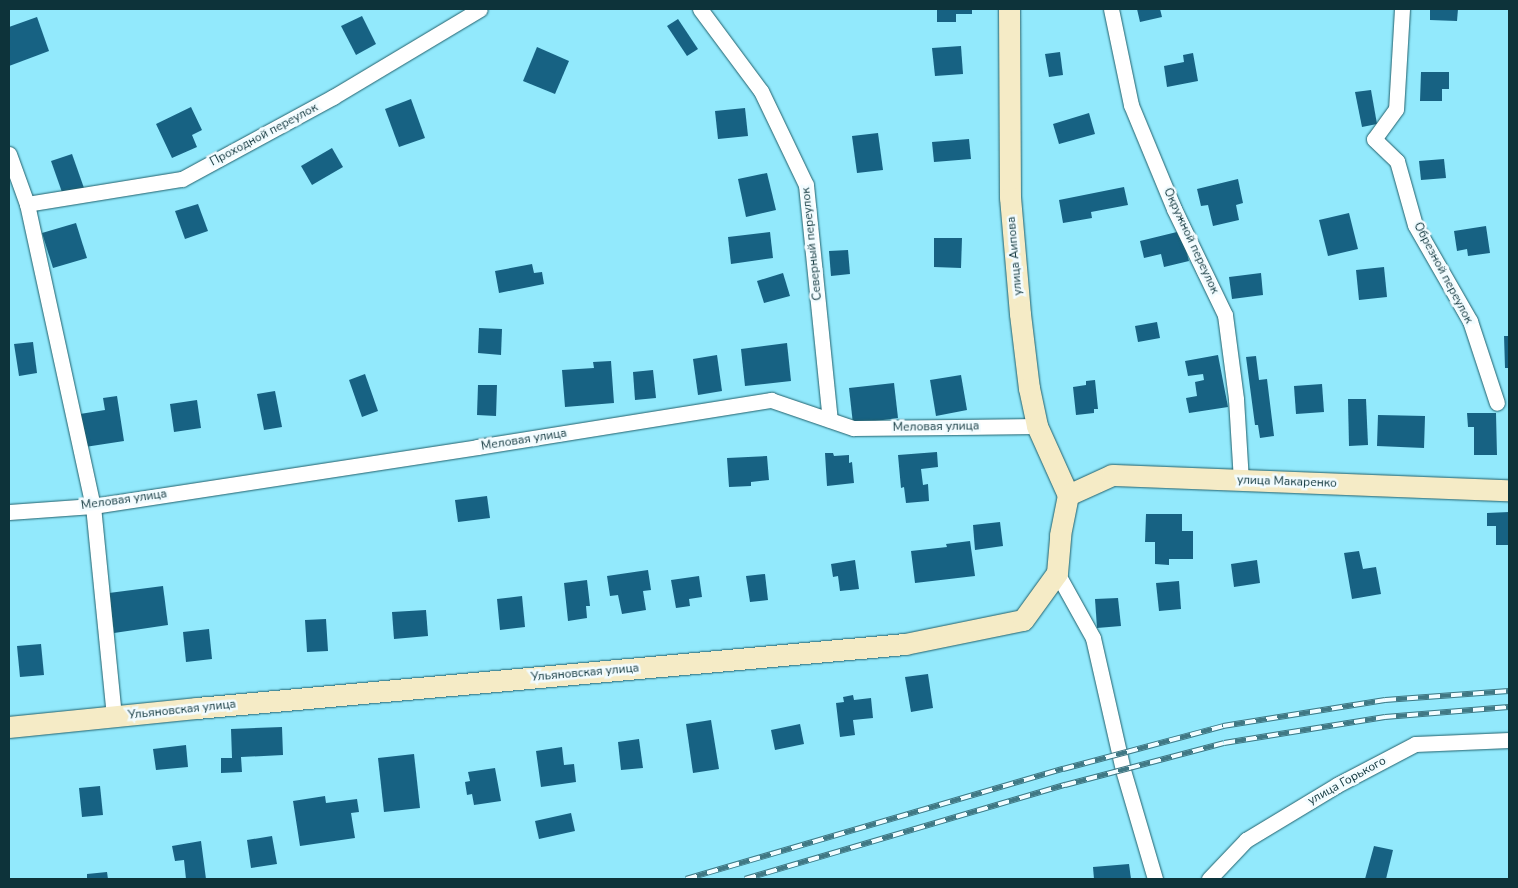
<!DOCTYPE html>
<meta charset="utf-8">
<style>
body{margin:0}
#map{position:relative;width:1518px;height:888px;overflow:hidden;background:#92e9fc;font-family:"Nunito Sans",sans-serif}
div>[style]{position:absolute}
[style*='--x']{left:calc(var(--x)*1px);top:calc(var(--y)*1px);width:calc(var(--w)*1px);rotate:calc(var(--a)*1deg)}
.building>*{inset:0;background:#176283}
.roads{filter:drop-shadow(0 0 1px #21606c) drop-shadow(0 0 1px #21606c)}
.street>*{height:15px;margin:-7.5px;padding:0 7.5px;transform-origin:7.5px;border-radius:7.5px;background:#fff}
.secondary>*{height:21px;margin:-10.5px;padding:0 10.5px;transform-origin:10.5px;border-radius:10.5px;background:#f5ebc6}
.rail>*{height:5.5px;margin-top:-2.75px;transform-origin:0;background:repeating-linear-gradient(90deg,#f2fcff 0 11px,#407884 0 22px);box-sizing:border-box;border-block:1px solid #407884}
span{translate:-50% -50%;white-space:nowrap;text-align:center;line-height:1.15;-webkit-text-stroke:5px #f2fcff;paint-order:stroke}
.street-label{font-size:12px;color:#0d333a}
.frame{position:absolute;inset:0;border:10px solid #0d333a;pointer-events:none}
</style>
<div id="map">
<div class="building">
<div style="clip-path:polygon(937px 9px,972px 9px,972px 14px,956px 14px,956px 22px,937px 22px)"></div>
<div style="clip-path:polygon(1137px 9px,1160px 9px,1162px 17px,1140px 22px)"></div>
<div style="clip-path:polygon(1430px 9px,1458px 9px,1457px 21px,1430px 20px)"></div>
<div style="clip-path:polygon(362px 16px,376px 44px,356px 55px,341px 26px)"></div>
<div style="clip-path:polygon(37px 17px,49px 51px,9px 66px,9px 27px)"></div>
<div style="clip-path:polygon(678px 19px,698px 49px,687px 56px,667px 26px)"></div>
<div style="clip-path:polygon(961px 46px,963px 74px,935px 76px,932px 48px)"></div>
<div style="clip-path:polygon(537px 47px,569px 61px,555px 94px,523px 81px)"></div>
<div style="clip-path:polygon(1060px 52px,1063px 75px,1049px 77px,1045px 54px)"></div>
<div style="clip-path:polygon(1193px 53px,1198px 81px,1167px 87px,1164px 66px,1184px 62px,1183px 55px)"></div>
<div style="clip-path:polygon(1421px 72px,1449px 72px,1449px 89px,1442px 89px,1442px 101px,1420px 101px)"></div>
<div style="clip-path:polygon(1371px 90px,1377px 124px,1362px 127px,1355px 92px)"></div>
<div style="clip-path:polygon(411px 99px,425px 138px,399px 147px,385px 109px)"></div>
<div style="clip-path:polygon(191px 107px,202px 130px,192px 135px,197px 147px,172px 158px,156px 124px)"></div>
<div style="clip-path:polygon(745px 108px,748px 136px,718px 139px,715px 111px)"></div>
<div style="clip-path:polygon(1089px 113px,1095px 134px,1059px 144px,1053px 124px)"></div>
<div style="clip-path:polygon(878px 133px,883px 170px,857px 173px,852px 136px)"></div>
<div style="clip-path:polygon(969px 139px,971px 159px,934px 162px,932px 142px)"></div>
<div style="clip-path:polygon(332px 148px,343px 167px,312px 185px,301px 166px)"></div>
<div style="clip-path:polygon(72px 154px,84px 188px,63px 195px,51px 161px)"></div>
<div style="clip-path:polygon(1444px 159px,1446px 178px,1421px 180px,1419px 161px)"></div>
<div style="clip-path:polygon(767px 173px,776px 210px,746px 217px,738px 179px)"></div>
<div style="clip-path:polygon(1238px 179px,1243px 203px,1236px 205px,1239px 220px,1213px 226px,1208px 205px,1201px 206px,1197px 189px)"></div>
<div style="clip-path:polygon(1124px 187px,1128px 205px,1091px 212px,1092px 218px,1063px 223px,1059px 200px)"></div>
<div style="clip-path:polygon(198px 204px,208px 231px,185px 239px,175px 211px)"></div>
<div style="clip-path:polygon(1349px 213px,1358px 249px,1328px 256px,1319px 220px)"></div>
<div style="clip-path:polygon(76px 223px,87px 258px,53px 268px,42px 233px)"></div>
<div style="clip-path:polygon(1486px 226px,1490px 253px,1468px 256px,1467px 249px,1457px 251px,1454px 231px)"></div>
<div style="clip-path:polygon(1181px 231px,1189px 261px,1164px 267px,1161px 254px,1144px 258px,1140px 241px)"></div>
<div style="clip-path:polygon(770px 232px,773px 258px,731px 264px,728px 237px)"></div>
<div style="clip-path:polygon(934px 238px,962px 238px,961px 268px,934px 267px)"></div>
<div style="clip-path:polygon(848px 250px,850px 274px,831px 276px,829px 251px)"></div>
<div style="clip-path:polygon(532px 264px,534px 273px,542px 272px,544px 284px,499px 293px,495px 271px)"></div>
<div style="clip-path:polygon(1384px 267px,1387px 297px,1359px 300px,1356px 270px)"></div>
<div style="clip-path:polygon(783px 273px,790px 296px,764px 303px,757px 281px)"></div>
<div style="clip-path:polygon(1261px 273px,1263px 295px,1232px 299px,1229px 277px)"></div>
<div style="clip-path:polygon(1157px 322px,1160px 338px,1138px 342px,1135px 326px)"></div>
<div style="clip-path:polygon(479px 328px,502px 329px,501px 355px,478px 353px)"></div>
<div style="clip-path:polygon(1504px 336px,1509px 336px,1509px 368px,1505px 368px)"></div>
<div style="clip-path:polygon(33px 342px,37px 373px,19px 376px,14px 344px)"></div>
<div style="clip-path:polygon(787px 343px,791px 381px,745px 386px,741px 349px)"></div>
<div style="clip-path:polygon(717px 355px,722px 391px,698px 395px,693px 359px)"></div>
<div style="clip-path:polygon(1218px 355px,1228px 407px,1189px 413px,1186px 398px,1197px 396px,1195px 382px,1204px 380px,1203px 374px,1188px 376px,1185px 361px)"></div>
<div style="clip-path:polygon(1256px 356px,1259px 380px,1267px 379px,1274px 436px,1260px 438px,1258px 425px,1255px 425px,1246px 357px)"></div>
<div style="clip-path:polygon(611px 361px,614px 403px,565px 407px,562px 370px,594px 368px,593px 362px)"></div>
<div style="clip-path:polygon(653px 370px,656px 398px,635px 400px,633px 372px)"></div>
<div style="clip-path:polygon(365px 374px,378px 411px,362px 417px,349px 380px)"></div>
<div style="clip-path:polygon(961px 375px,967px 410px,936px 416px,930px 380px)"></div>
<div style="clip-path:polygon(1095px 380px,1098px 409px,1094px 409px,1094px 413px,1076px 415px,1073px 387px,1086px 385px,1086px 381px)"></div>
<div style="clip-path:polygon(894px 383px,898px 418px,853px 424px,849px 388px)"></div>
<div style="clip-path:polygon(1322px 384px,1324px 412px,1296px 414px,1294px 386px)"></div>
<div style="clip-path:polygon(478px 385px,497px 385px,496px 416px,477px 415px)"></div>
<div style="clip-path:polygon(275px 391px,282px 427px,264px 430px,257px 394px)"></div>
<div style="clip-path:polygon(117px 396px,124px 441px,85px 447px,80px 414px,105px 410px,103px 398px)"></div>
<div style="clip-path:polygon(1348px 399px,1366px 399px,1368px 445px,1349px 446px)"></div>
<div style="clip-path:polygon(197px 400px,201px 428px,174px 432px,170px 404px)"></div>
<div style="clip-path:polygon(1467px 413px,1496px 413px,1497px 455px,1474px 455px,1474px 427px,1468px 427px)"></div>
<div style="clip-path:polygon(1378px 415px,1425px 416px,1424px 448px,1377px 446px)"></div>
<div style="clip-path:polygon(937px 452px,938px 467px,921px 469px,923px 485px,928px 484px,929px 501px,906px 503px,904px 487px,901px 488px,898px 455px)"></div>
<div style="clip-path:polygon(825px 453px,833px 453px,834px 456px,849px 455px,849px 463px,852px 462px,854px 483px,827px 486px)"></div>
<div style="clip-path:polygon(767px 456px,769px 480px,751px 482px,751px 486px,729px 487px,727px 458px)"></div>
<div style="clip-path:polygon(487px 496px,490px 518px,458px 522px,455px 500px)"></div>
<div style="clip-path:polygon(1509px 512px,1509px 545px,1496px 545px,1496px 526px,1487px 526px,1487px 513px)"></div>
<div style="clip-path:polygon(1146px 514px,1182px 514px,1182px 531px,1193px 531px,1193px 559px,1169px 559px,1169px 565px,1155px 564px,1155px 542px,1145px 542px)"></div>
<div style="clip-path:polygon(1000px 522px,1003px 546px,975px 550px,973px 525px)"></div>
<div style="clip-path:polygon(970px 541px,975px 576px,915px 583px,911px 551px,947px 547px,946px 544px)"></div>
<div style="clip-path:polygon(1359px 551px,1363px 569px,1376px 567px,1381px 594px,1352px 599px,1344px 553px)"></div>
<div style="clip-path:polygon(855px 560px,859px 589px,840px 591px,838px 576px,833px 577px,831px 564px)"></div>
<div style="clip-path:polygon(1257px 560px,1260px 583px,1234px 587px,1231px 564px)"></div>
<div style="clip-path:polygon(648px 570px,651px 590px,643px 591px,646px 610px,622px 614px,618px 595px,610px 596px,607px 576px)"></div>
<div style="clip-path:polygon(765px 574px,768px 600px,750px 602px,746px 576px)"></div>
<div style="clip-path:polygon(699px 576px,702px 597px,689px 599px,690px 606px,676px 608px,671px 580px)"></div>
<div style="clip-path:polygon(587px 580px,590px 606px,586px 606px,587px 618px,568px 621px,564px 583px)"></div>
<div style="clip-path:polygon(1179px 581px,1181px 609px,1159px 611px,1156px 583px)"></div>
<div style="clip-path:polygon(163px 586px,168px 625px,114px 633px,109px 593px)"></div>
<div style="clip-path:polygon(522px 596px,525px 627px,500px 630px,497px 599px)"></div>
<div style="clip-path:polygon(1118px 598px,1121px 626px,1097px 628px,1095px 599px)"></div>
<div style="clip-path:polygon(426px 610px,428px 636px,394px 639px,392px 612px)"></div>
<div style="clip-path:polygon(326px 619px,328px 651px,307px 652px,305px 620px)"></div>
<div style="clip-path:polygon(209px 629px,212px 659px,186px 662px,183px 632px)"></div>
<div style="clip-path:polygon(41px 644px,44px 675px,20px 677px,17px 646px)"></div>
<div style="clip-path:polygon(928px 674px,933px 708px,911px 712px,905px 677px)"></div>
<div style="clip-path:polygon(853px 695px,854px 700px,871px 698px,873px 718px,853px 720px,855px 735px,840px 737px,836px 703px,844px 702px,843px 697px)"></div>
<div style="clip-path:polygon(711px 720px,719px 769px,693px 773px,686px 724px)"></div>
<div style="clip-path:polygon(800px 724px,804px 744px,775px 750px,771px 730px)"></div>
<div style="clip-path:polygon(282px 727px,283px 755px,241px 757px,242px 772px,221px 773px,221px 758px,232px 758px,231px 729px)"></div>
<div style="clip-path:polygon(639px 739px,643px 768px,621px 770px,618px 742px)"></div>
<div style="clip-path:polygon(186px 745px,188px 767px,156px 770px,153px 749px)"></div>
<div style="clip-path:polygon(562px 747px,564px 765px,574px 764px,576px 782px,541px 787px,536px 751px)"></div>
<div style="clip-path:polygon(414px 754px,420px 808px,384px 812px,378px 758px)"></div>
<div style="clip-path:polygon(495px 768px,501px 801px,474px 805px,472px 794px,467px 795px,465px 782px,470px 781px,468px 772px)"></div>
<div style="clip-path:polygon(100px 786px,103px 815px,82px 817px,79px 788px)"></div>
<div style="clip-path:polygon(325px 796px,326px 803px,357px 799px,359px 812px,351px 813px,355px 838px,300px 846px,293px 801px)"></div>
<div style="clip-path:polygon(571px 813px,575px 831px,539px 839px,535px 821px)"></div>
<div style="clip-path:polygon(272px 836px,277px 864px,251px 868px,247px 840px)"></div>
<div style="clip-path:polygon(201px 841px,206px 879px,186px 879px,184px 860px,175px 861px,172px 846px)"></div>
<div style="clip-path:polygon(1374px 846px,1393px 850px,1386px 879px,1365px 879px)"></div>
<div style="clip-path:polygon(1129px 864px,1131px 879px,1094px 879px,1093px 867px)"></div>
<div style="clip-path:polygon(107px 872px,108px 879px,87px 879px,87px 874px)"></div>
</div>
<div class="roads">
<div class="street">
<div style="--x:700;--y:9;--w:102;--a:53.4"></div>
<div style="--x:761;--y:91;--w:104;--a:64.4"></div>
<div style="--x:806;--y:185;--w:236;--a:84.2"></div>
<div style="--x:1111;--y:9;--w:98;--a:78.2"></div>
<div style="--x:1131;--y:105;--w:113;--a:67.5"></div>
<div style="--x:1174;--y:209;--w:118;--a:64.3"></div>
<div style="--x:1225;--y:315;--w:85;--a:82.5"></div>
<div style="--x:1236;--y:399;--w:81;--a:86.5"></div>
<div style="--x:1402;--y:9;--w:100;--a:93.4"></div>
<div style="--x:1396;--y:109;--w:37;--a:126"></div>
<div style="--x:1374;--y:139;--w:32;--a:44"></div>
<div style="--x:1397;--y:161;--w:66;--a:74.3"></div>
<div style="--x:1415;--y:225;--w:111;--a:60.2"></div>
<div style="--x:1470;--y:321;--w:86;--a:71.8"></div>
<div style="--x:9;--y:154;--w:53;--a:70.2"></div>
<div style="--x:27;--y:204;--w:309;--a:77.7"></div>
<div style="--x:93;--y:506;--w:212;--a:84.3"></div>
<div style="--x:27;--y:204;--w:157;--a:-9.2"></div>
<div style="--x:182;--y:179;--w:172;--a:-28.5"></div>
<div style="--x:333;--y:97;--w:171;--a:-30.9"></div>
<div style="--x:9;--y:512;--w:84;--a:-4.1"></div>
<div style="--x:93;--y:506;--w:389;--a:-8.7"></div>
<div style="--x:477;--y:447;--w:298;--a:-9.1"></div>
<div style="--x:771;--y:400;--w:87;--a:18.9"></div>
<div style="--x:853;--y:428;--w:184;--a:-0.6"></div>
<div style="--x:1057;--y:573;--w:74;--a:61"></div>
<div style="--x:1093;--y:638;--w:135;--a:77.2"></div>
<div style="--x:1123;--y:770;--w:114;--a:73.6"></div>
<div style="--x:1209;--y:879;--w:54;--a:-46.5"></div>
<div style="--x:1246;--y:840;--w:106;--a:-31.1"></div>
<div style="--x:1337;--y:785;--w:88;--a:-27.7"></div>
<div style="--x:1415;--y:744;--w:94;--a:-2.4"></div>
</div>
<div class="secondary">
<div style="--x:1009;--y:9;--w:188;--a:89.7"></div>
<div style="--x:1010;--y:197;--w:117;--a:85.1"></div>
<div style="--x:1020;--y:314;--w:75;--a:83.1"></div>
<div style="--x:1029;--y:388;--w:39;--a:78"></div>
<div style="--x:1037;--y:426;--w:76;--a:65.8"></div>
<div style="--x:1068;--y:495;--w:48;--a:-24.4"></div>
<div style="--x:1112;--y:475;--w:397;--a:2.2"></div>
<div style="--x:9;--y:727;--w:189;--a:-5.8"></div>
<div style="--x:197;--y:708;--w:711;--a:-5.17"></div>
<div style="--x:905;--y:644;--w:120;--a:-11.5"></div>
<div style="--x:1023;--y:620;--w:58;--a:-54.1"></div>
<div style="--x:1057;--y:573;--w:38;--a:-85"></div>
<div style="--x:1060;--y:535;--w:41;--a:-78.7"></div>
</div>
</div>
<div class="rail">
<div style="--x:686;--y:879;--w:393;--a:-16.3"></div>
<div style="--x:1063;--y:769;--w:166;--a:-15"></div>
<div style="--x:1223;--y:726;--w:164;--a:-9.1"></div>
<div style="--x:1385;--y:700;--w:124;--a:-4.2"></div>
<div style="--x:745;--y:879;--w:334;--a:-16.4"></div>
<div style="--x:1065;--y:785;--w:164;--a:-14.8"></div>
<div style="--x:1224;--y:743;--w:163;--a:-9.2"></div>
<div style="--x:1385;--y:717;--w:124;--a:-4.6"></div>
</div>
<div class="street-label">
<span style="left:264px;top:135px;rotate:-28deg">Проходной переулок</span>
<span style="left:1191px;top:241px;rotate:65deg">Окружной переулок</span>
<span style="left:812px;top:244px;rotate:-96deg">Северный переулок</span>
<span style="left:1015px;top:256px;rotate:-95deg">улица Аипова</span>
<span style="left:1443px;top:273px;rotate:62deg">Обрезной переулок</span>
<span style="left:936px;top:427px;rotate:-1deg">Меловая улица</span>
<span style="left:524px;top:440px;rotate:-9deg">Меловая улица</span>
<span style="left:1287px;top:482px;rotate:2deg">улица Макаренко</span>
<span style="left:124px;top:500px;rotate:-8deg">Меловая улица</span>
<span style="left:585px;top:673px;rotate:-5deg">Ульяновская улица</span>
<span style="left:182px;top:710px;rotate:-6deg">Ульяновская улица</span>
<span style="left:1347px;top:781px;rotate:-29deg">улица Горького</span>
</div>
<div class="frame"></div>
</div>
